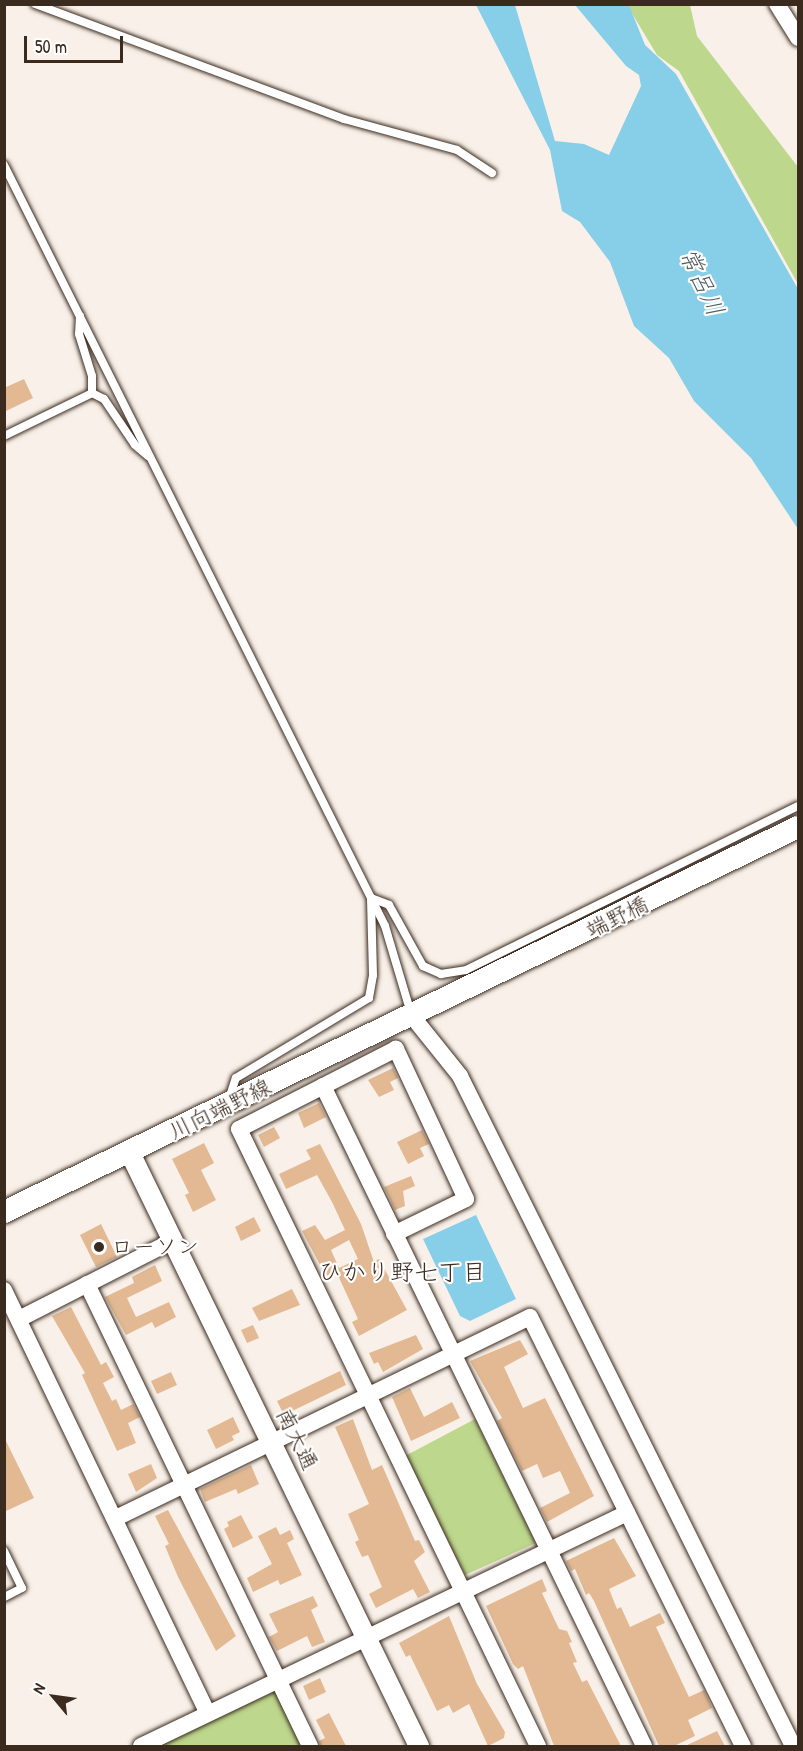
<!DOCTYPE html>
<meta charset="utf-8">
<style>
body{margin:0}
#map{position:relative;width:803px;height:1751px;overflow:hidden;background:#f9f1e9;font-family:"Patrick Hand","Klee One",sans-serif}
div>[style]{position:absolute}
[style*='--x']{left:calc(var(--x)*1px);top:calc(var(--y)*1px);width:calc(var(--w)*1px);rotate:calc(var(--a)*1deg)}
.green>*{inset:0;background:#bdd78d}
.water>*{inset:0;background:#87cee8}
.building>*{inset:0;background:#e2b993}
.roads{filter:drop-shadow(0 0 2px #3b2a1e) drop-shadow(0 0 2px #3b2a1e)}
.service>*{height:8px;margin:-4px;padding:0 4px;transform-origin:4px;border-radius:4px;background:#fff}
.minor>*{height:16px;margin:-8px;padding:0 8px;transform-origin:8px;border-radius:8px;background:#fff}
.tertiary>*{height:20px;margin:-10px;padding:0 10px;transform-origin:10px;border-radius:10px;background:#fff}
.secondary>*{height:22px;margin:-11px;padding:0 11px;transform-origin:11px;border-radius:11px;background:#fff}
.dots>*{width:16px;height:16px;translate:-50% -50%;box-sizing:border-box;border:3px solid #fff;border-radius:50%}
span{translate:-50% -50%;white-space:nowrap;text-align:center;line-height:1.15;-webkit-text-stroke:4.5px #fff;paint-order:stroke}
.street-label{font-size:22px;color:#3b2a1e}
.poi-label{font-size:22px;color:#3b2a1e}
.left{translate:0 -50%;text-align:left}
.water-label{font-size:24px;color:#525b5b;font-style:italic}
.neighbourhood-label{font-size:24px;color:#3b2a1e}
.frame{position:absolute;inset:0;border:6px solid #3b2a1e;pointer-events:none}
.north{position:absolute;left:24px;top:1667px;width:60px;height:60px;-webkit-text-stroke:4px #fff;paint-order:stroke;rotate:299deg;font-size:16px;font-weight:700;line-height:24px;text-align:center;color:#3b2a1e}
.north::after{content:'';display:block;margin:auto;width:21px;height:27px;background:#3b2a1e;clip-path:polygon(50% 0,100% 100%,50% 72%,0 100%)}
.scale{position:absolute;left:24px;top:36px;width:99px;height:27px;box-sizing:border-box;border:3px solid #3b2a1e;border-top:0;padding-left:8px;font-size:18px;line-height:21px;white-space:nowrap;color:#3b2a1e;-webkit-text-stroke:4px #fff;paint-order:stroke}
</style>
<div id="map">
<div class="green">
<div style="clip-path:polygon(627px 5px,690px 5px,697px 36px,798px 167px,798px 284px,679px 71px,657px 55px)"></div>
<div style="clip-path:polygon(475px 1419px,536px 1543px,465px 1575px,405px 1456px)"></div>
<div style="clip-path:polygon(276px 1689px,304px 1746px,158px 1746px)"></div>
</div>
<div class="water">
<div style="clip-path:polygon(476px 5px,515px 5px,555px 141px,584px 144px,609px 155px,641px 86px,639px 75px,626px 66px,575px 5px,629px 5px,645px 45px,676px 74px,798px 289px,798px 529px,751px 458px,694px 401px,669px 358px,634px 326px,610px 262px,580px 222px,562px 211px,550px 150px)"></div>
<div style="clip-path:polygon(476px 1215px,516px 1299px,470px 1321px,460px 1316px,423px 1239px)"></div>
</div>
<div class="building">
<div style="clip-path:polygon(24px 379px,33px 398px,4px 412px,4px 388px)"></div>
<div style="clip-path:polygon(393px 1068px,398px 1078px,390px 1082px,394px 1090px,379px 1097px,368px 1080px)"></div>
<div style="clip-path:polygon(319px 1103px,326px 1117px,304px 1128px,298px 1113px)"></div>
<div style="clip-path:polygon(274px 1127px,280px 1138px,264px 1147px,258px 1135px)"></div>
<div style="clip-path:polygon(422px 1130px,429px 1144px,420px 1148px,424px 1156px,408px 1164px,397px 1142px)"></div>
<div style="clip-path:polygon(204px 1143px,214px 1163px,201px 1170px,216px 1200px,193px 1212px,185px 1195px,189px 1193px,172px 1159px)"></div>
<div style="clip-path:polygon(evenodd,320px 1144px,361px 1224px,374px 1262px,379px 1259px,407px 1310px,359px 1336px,352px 1322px,358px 1319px,336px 1271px,326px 1276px,302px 1231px,315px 1225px,325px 1240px,345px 1230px,332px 1202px,317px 1175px,286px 1189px,279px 1174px,311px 1159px,306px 1150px,320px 1144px,349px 1240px,358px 1259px,339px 1268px,331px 1250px,349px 1240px)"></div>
<div style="clip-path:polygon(411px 1176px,415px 1186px,403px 1191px,405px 1206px,395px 1210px,384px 1187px)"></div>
<div style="clip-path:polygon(254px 1217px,261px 1231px,241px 1241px,235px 1227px)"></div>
<div style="clip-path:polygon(101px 1224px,117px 1257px,96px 1267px,80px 1235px)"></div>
<div style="clip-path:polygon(155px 1265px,162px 1281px,127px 1298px,136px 1317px,169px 1302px,176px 1317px,155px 1328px,152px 1322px,126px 1335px,105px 1297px,134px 1283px,132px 1277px)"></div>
<div style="clip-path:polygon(292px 1289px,300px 1305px,259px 1321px,252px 1308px)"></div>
<div style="clip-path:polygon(71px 1307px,101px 1365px,106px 1362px,114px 1377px,103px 1383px,112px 1401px,116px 1399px,121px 1410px,133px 1404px,140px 1417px,128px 1423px,136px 1443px,117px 1451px,82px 1375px,85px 1373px,52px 1316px)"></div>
<div style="clip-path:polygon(253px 1325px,259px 1338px,247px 1343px,241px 1330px)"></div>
<div style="clip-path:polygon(416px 1335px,423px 1349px,383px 1372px,378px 1362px,374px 1364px,369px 1353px)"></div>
<div style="clip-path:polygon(520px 1340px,528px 1354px,504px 1367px,523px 1408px,545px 1398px,594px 1496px,547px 1522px,540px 1508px,570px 1493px,560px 1471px,543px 1478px,537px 1464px,522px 1471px,497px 1421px,502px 1418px,470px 1361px)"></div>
<div style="clip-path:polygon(340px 1371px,346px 1385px,284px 1415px,277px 1401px)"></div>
<div style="clip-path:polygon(171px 1372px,177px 1385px,157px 1394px,151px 1381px)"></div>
<div style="clip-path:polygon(410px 1388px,424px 1417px,452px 1402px,460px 1418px,411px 1441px,392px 1397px)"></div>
<div style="clip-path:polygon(233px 1417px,240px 1432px,232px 1436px,234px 1440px,216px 1449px,207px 1430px)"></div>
<div style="clip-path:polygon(353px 1419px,372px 1470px,382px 1465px,415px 1541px,419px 1540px,425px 1552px,414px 1561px,430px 1592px,418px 1598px,413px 1589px,376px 1608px,369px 1594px,382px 1587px,368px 1555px,362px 1557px,355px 1542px,359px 1540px,348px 1514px,369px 1504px,335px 1427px)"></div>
<div style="clip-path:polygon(4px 1437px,34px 1498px,4px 1512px)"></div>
<div style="clip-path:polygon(151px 1464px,157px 1478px,136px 1492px,128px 1474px)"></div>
<div style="clip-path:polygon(251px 1465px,259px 1484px,238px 1494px,236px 1489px,205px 1502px,200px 1489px)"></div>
<div style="clip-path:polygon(168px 1510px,236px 1636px,216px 1651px,178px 1577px,165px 1546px,169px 1544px,155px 1516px)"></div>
<div style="clip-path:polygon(241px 1515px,253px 1538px,233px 1548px,224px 1529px,229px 1526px,227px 1522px)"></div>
<div style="clip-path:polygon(276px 1527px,280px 1535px,290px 1530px,294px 1539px,287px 1543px,302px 1575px,280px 1585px,278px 1580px,253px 1592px,247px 1578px,272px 1564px,258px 1536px)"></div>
<div style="clip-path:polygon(614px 1538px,636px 1576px,609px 1589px,617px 1609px,621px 1607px,630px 1627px,660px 1613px,665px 1623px,656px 1627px,689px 1697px,704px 1690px,712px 1708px,688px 1720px,695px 1736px,674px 1746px,659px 1746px,594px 1601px,589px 1593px,586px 1595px,575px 1569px,571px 1571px,566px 1561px)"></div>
<div style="clip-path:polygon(542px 1579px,547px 1591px,542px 1593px,559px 1629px,567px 1631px,572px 1642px,569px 1643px,577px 1662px,573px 1663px,582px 1682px,587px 1680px,621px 1746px,554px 1746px,523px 1666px,518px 1669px,513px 1664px,486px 1606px)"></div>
<div style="clip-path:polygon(313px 1596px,318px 1606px,311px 1610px,325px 1642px,312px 1647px,307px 1636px,277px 1651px,269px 1637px,278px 1632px,269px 1614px)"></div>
<div style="clip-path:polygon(449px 1616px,477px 1684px,505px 1732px,504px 1738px,488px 1746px,469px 1704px,453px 1713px,449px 1705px,437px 1711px,410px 1655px,406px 1657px,399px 1643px)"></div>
<div style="clip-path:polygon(320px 1678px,326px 1692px,309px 1700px,303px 1686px)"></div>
<div style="clip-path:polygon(329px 1713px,346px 1746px,320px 1746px,319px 1741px,325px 1738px,316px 1720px)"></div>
<div style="clip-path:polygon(717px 1731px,725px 1746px,685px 1746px)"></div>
</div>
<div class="roads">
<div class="service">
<div style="--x:35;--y:4;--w:330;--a:20.4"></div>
<div style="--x:344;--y:119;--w:117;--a:15.3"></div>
<div style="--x:457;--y:150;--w:42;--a:33.3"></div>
<div style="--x:4;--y:165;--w:851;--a:63.4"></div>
<div style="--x:385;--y:926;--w:91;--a:73.4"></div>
<div style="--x:80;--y:316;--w:18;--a:93"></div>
<div style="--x:79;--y:334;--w:44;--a:72.8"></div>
<div style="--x:92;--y:376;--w:17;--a:90"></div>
<div style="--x:4;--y:436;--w:98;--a:-26"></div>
<div style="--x:92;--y:393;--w:13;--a:27"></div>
<div style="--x:104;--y:399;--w:55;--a:56"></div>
<div style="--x:135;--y:445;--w:17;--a:40"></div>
<div style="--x:229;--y:1099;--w:22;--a:-72"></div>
<div style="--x:236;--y:1078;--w:155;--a:-31"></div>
<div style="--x:369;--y:998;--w:23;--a:-80"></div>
<div style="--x:373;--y:975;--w:77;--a:-91.5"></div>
<div style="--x:371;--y:898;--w:19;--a:21"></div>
<div style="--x:389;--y:905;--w:70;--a:60.9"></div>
<div style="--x:423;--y:966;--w:20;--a:24"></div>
<div style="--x:441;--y:974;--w:25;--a:-9"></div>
<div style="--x:466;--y:970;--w:370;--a:-26.3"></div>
<div style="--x:4;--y:1551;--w:41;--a:64.1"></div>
<div style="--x:22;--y:1588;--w:20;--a:153"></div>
</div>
<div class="minor">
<div style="--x:777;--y:4;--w:40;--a:58"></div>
<div style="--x:412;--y:1016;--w:77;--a:51.3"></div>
<div style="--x:460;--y:1076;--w:748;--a:63.57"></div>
<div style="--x:323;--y:1086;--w:734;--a:64.06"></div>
<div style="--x:394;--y:1234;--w:80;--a:-25.9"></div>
<div style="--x:466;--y:1199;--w:166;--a:-115"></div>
<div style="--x:396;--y:1049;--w:176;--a:153"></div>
<div style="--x:239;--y:1129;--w:686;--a:64.15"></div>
<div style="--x:87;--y:1284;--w:513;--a:64.23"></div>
<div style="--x:4;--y:1290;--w:470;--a:64.3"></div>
<div style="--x:19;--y:1319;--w:174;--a:-27"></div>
<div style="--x:116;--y:1518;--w:460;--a:-25.9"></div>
<div style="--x:530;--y:1317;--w:479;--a:63.6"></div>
<div style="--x:141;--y:1746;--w:539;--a:-25.61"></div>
</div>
<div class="tertiary">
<div style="--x:130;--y:1153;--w:660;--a:64.02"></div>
</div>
<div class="secondary">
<div style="--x:4;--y:1212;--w:882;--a:-25.87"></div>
</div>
</div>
<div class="dots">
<div style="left:99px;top:1247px;background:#3b2a1e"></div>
</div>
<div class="street-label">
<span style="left:617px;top:917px;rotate:-26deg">端野橋</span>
<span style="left:220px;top:1109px;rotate:-26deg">川向端野線</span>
<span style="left:297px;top:1439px;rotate:64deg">南大通</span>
</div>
<div class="poi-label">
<span class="left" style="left:111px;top:1247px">ローソン</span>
</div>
<div class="water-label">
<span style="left:702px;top:282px;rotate:65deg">常呂川</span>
</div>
<div class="neighbourhood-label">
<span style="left:402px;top:1272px">ひかり野七丁目</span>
</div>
<div class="frame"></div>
<div class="north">N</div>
<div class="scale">50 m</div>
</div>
